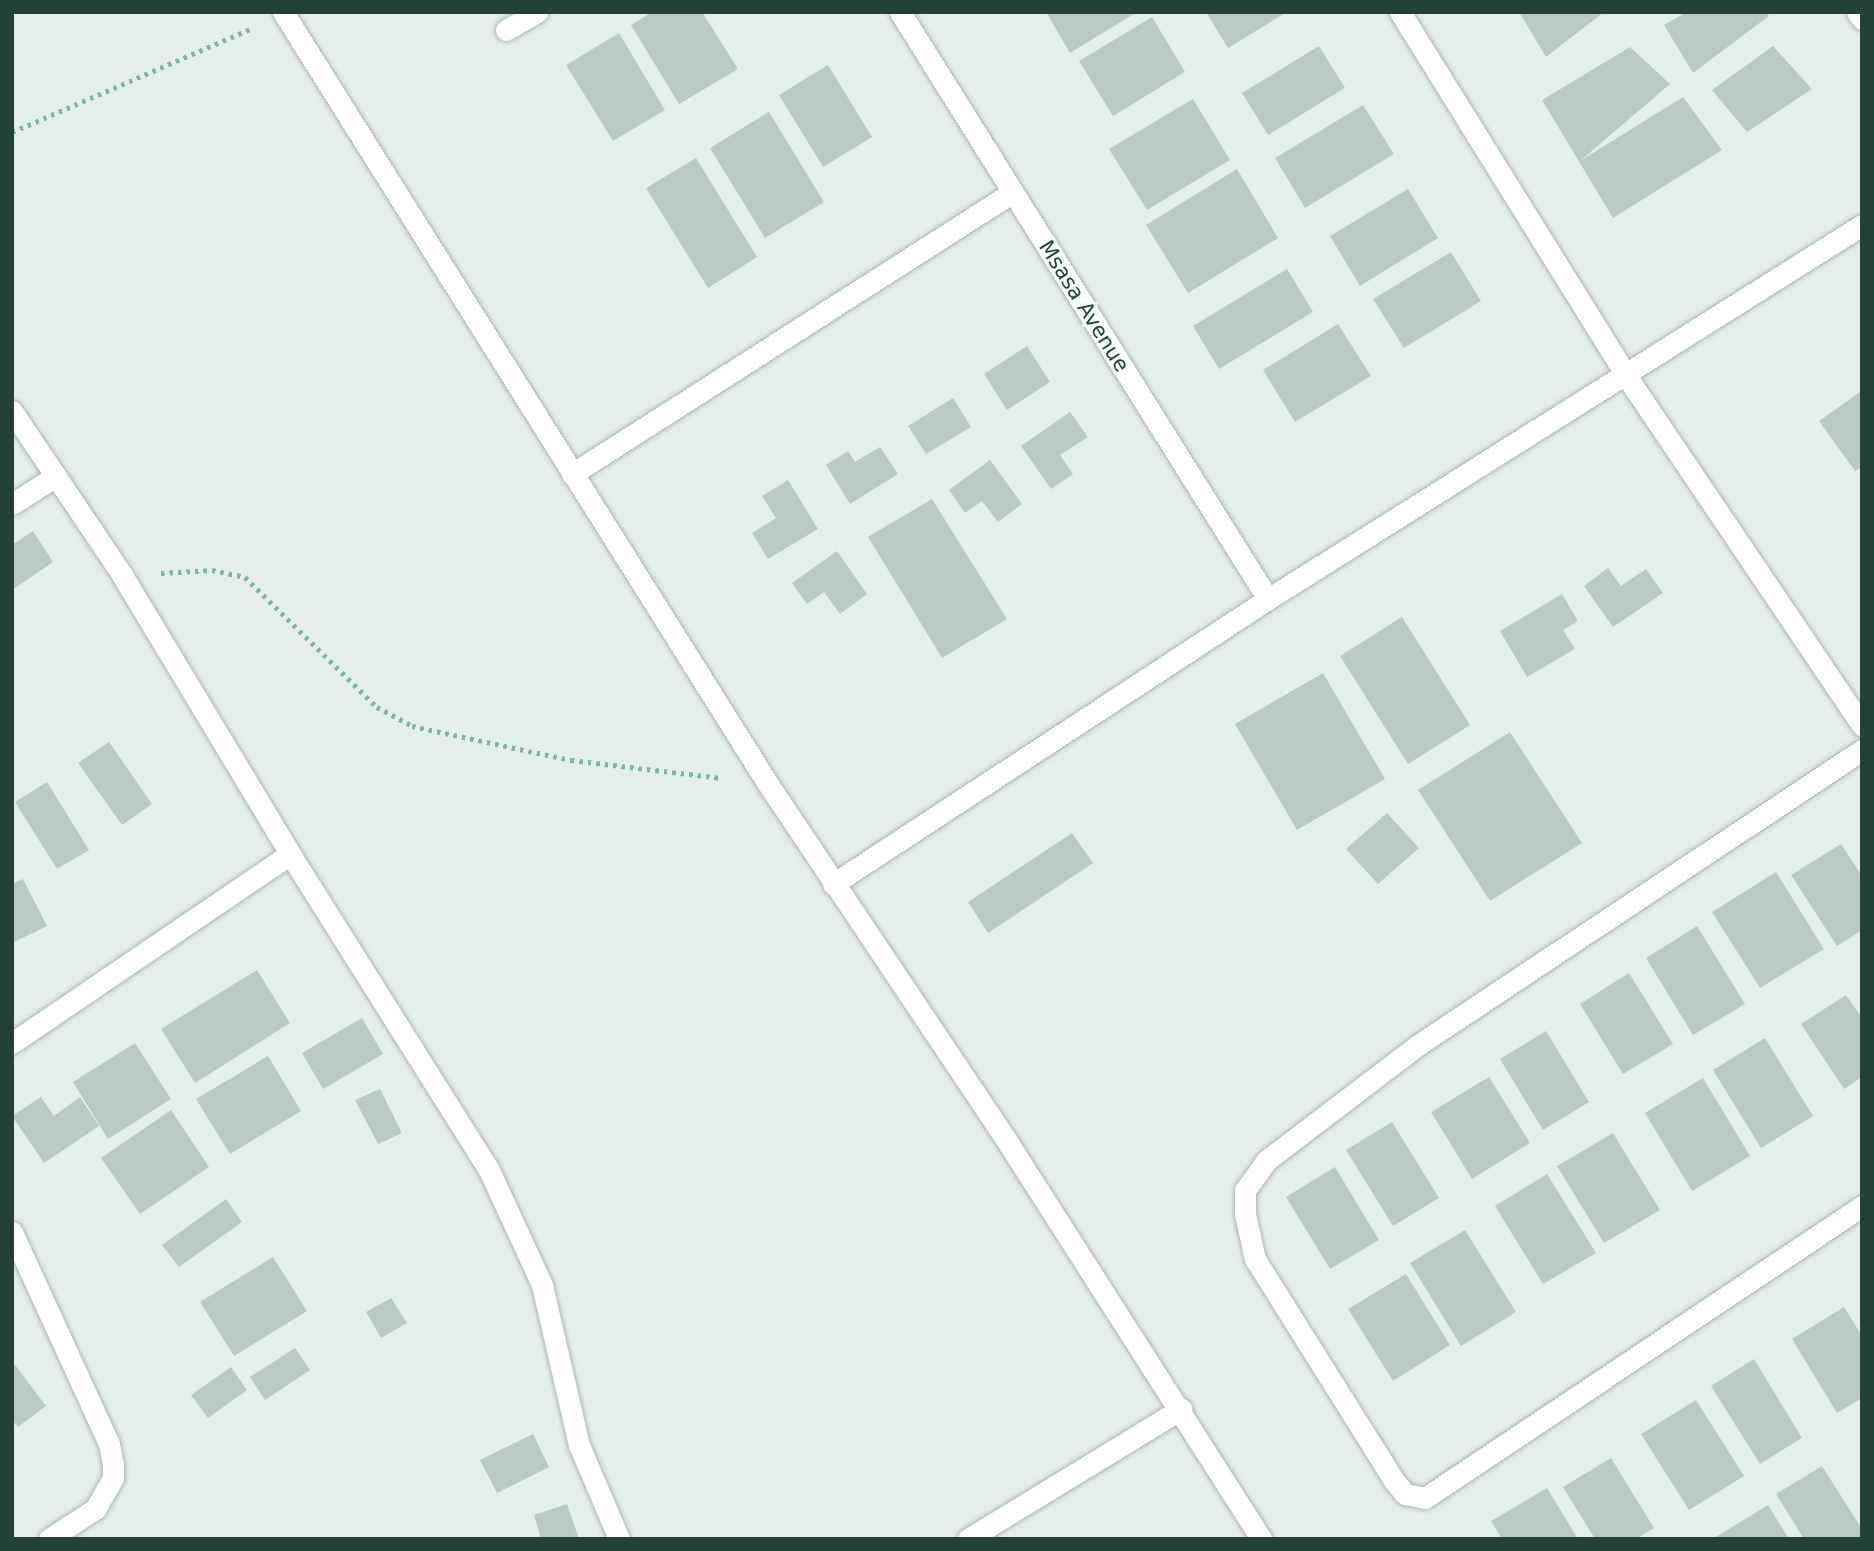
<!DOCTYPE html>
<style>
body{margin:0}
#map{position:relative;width:1874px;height:1551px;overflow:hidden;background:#e4efea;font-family:"DejaVu Sans",sans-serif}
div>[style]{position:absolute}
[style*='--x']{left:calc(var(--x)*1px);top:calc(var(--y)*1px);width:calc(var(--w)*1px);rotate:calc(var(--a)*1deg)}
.building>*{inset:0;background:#b9cac2}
.path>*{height:4.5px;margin-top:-2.25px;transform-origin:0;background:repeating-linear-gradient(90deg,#82b4a2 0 3.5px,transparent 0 8.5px)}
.roads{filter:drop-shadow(0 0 2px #a6b8b1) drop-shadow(0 0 2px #a6b8b1)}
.minor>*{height:21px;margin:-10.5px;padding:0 10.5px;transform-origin:10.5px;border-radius:10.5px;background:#fff}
.tertiary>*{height:21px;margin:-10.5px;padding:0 10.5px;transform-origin:10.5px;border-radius:10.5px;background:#fff}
span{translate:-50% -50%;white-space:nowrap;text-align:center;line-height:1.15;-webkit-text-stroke:6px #f5fbf8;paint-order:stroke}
.street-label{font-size:21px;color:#224238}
.frame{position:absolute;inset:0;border:14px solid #224238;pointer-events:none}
</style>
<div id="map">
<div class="building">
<div style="clip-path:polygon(652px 12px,702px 12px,738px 69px,679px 104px,631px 25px)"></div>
<div style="clip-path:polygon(1046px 12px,1137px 12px,1070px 53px)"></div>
<div style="clip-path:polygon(1206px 12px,1287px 12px,1228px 48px)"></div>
<div style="clip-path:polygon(1519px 12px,1604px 12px,1546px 57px)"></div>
<div style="clip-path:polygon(1687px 12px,1766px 12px,1769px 16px,1693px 73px,1664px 25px)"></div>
<div style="clip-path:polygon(1152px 17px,1185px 72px,1113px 116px,1079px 61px)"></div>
<div style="clip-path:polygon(619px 33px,665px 110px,613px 141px,566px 65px)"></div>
<div style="clip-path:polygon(1319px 46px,1345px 88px,1268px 135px,1242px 93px)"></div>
<div style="clip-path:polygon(1773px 46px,1812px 89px,1747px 132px,1712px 90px)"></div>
<div style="clip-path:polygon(1630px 47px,1670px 84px,1580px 161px,1683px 97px,1722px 150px,1613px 218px,1542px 100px)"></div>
<div style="clip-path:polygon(828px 65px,872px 137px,823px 167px,779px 95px)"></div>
<div style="clip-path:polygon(1193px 99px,1230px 160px,1147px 210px,1109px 149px)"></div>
<div style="clip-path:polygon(1363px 105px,1394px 154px,1305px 208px,1275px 158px)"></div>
<div style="clip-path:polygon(769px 112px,824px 202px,765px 238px,710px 148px)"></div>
<div style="clip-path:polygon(696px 158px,757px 257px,708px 288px,646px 188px)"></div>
<div style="clip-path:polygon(1237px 169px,1278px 238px,1188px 293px,1146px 225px)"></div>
<div style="clip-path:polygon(1408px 189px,1438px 238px,1360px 286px,1330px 236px)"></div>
<div style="clip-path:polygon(1451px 252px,1481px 301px,1404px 348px,1373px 299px)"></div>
<div style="clip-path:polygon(1287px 269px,1313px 312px,1219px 369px,1193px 326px)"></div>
<div style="clip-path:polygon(1338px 324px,1371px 376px,1295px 422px,1263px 370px)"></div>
<div style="clip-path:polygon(1027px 346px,1050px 382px,1007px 410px,984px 374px)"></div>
<div style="clip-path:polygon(1860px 392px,1862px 467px,1855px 471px,1819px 421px)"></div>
<div style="clip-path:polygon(953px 398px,971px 427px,926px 454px,908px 426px)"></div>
<div style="clip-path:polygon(1070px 412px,1088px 437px,1060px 455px,1073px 474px,1051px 489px,1021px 446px)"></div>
<div style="clip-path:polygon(880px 447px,898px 474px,850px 504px,826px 465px,848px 451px,855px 462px)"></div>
<div style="clip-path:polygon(990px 460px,1022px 504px,998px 522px,982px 501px,965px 513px,949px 490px)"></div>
<div style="clip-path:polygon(788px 480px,818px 529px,768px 559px,752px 533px,776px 518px,762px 496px)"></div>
<div style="clip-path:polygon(932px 499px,1007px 619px,942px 658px,868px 537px)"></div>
<div style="clip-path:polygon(33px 531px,53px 562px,12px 590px,12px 545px)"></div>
<div style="clip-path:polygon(837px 551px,867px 594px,840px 614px,824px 592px,807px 604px,792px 583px)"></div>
<div style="clip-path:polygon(1608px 568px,1621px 586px,1646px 569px,1663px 593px,1613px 627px,1584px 586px)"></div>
<div style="clip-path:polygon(1562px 594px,1578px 621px,1563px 630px,1575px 649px,1527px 677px,1500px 631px)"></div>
<div style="clip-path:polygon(1402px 617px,1470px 725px,1408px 764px,1340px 656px)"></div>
<div style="clip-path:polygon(1323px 673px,1385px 779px,1297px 830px,1235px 724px)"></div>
<div style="clip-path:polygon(1510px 732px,1582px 843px,1490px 901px,1418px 790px)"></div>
<div style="clip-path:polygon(109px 742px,152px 804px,122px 825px,78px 763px)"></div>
<div style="clip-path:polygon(47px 782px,89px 850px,57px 869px,15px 802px)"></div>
<div style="clip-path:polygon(1387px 813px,1419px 848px,1378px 884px,1346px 849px)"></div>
<div style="clip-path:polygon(1072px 833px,1093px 863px,988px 933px,968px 902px)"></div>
<div style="clip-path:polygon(1841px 844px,1862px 876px,1862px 930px,1837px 946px,1791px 875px)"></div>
<div style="clip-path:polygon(1776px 872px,1824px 949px,1760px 988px,1712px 912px)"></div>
<div style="clip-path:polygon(23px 879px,47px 926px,12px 943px,12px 884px)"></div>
<div style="clip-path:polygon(1697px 926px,1745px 1004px,1693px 1035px,1646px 958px)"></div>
<div style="clip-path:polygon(257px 970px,290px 1023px,195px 1083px,161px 1029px)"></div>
<div style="clip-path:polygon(1629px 973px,1673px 1044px,1623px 1074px,1580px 1004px)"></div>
<div style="clip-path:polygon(1846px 995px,1862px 1018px,1862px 1077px,1844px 1089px,1801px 1024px)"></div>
<div style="clip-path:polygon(362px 1018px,383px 1054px,323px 1089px,302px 1053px)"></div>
<div style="clip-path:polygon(1546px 1031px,1589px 1102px,1543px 1130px,1500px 1059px)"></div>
<div style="clip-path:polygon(1765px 1038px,1813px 1116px,1761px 1148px,1713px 1070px)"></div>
<div style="clip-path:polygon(135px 1043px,171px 1099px,108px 1139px,73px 1082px)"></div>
<div style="clip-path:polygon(268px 1056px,301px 1111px,230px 1154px,196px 1099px)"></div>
<div style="clip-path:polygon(1489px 1077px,1530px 1143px,1472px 1179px,1431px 1112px)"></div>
<div style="clip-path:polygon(1703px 1078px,1750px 1156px,1692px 1191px,1645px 1113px)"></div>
<div style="clip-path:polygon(380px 1089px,402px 1133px,378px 1144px,355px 1100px)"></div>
<div style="clip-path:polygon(41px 1097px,54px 1116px,80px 1097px,99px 1126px,44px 1163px,12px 1116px)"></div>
<div style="clip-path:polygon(171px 1110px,209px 1167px,140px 1214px,101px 1158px)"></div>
<div style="clip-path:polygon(1392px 1122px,1439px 1198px,1393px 1226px,1346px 1150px)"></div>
<div style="clip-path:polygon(1613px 1133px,1660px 1210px,1604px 1243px,1557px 1166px)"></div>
<div style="clip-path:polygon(1335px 1167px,1379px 1240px,1330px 1269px,1286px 1197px)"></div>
<div style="clip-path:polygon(1547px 1174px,1596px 1253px,1543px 1284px,1495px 1206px)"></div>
<div style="clip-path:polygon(226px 1199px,242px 1222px,179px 1267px,162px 1245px)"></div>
<div style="clip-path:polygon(1465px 1230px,1516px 1312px,1461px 1346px,1410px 1263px)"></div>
<div style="clip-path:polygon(273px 1257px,307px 1311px,234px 1356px,200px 1302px)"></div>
<div style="clip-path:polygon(1406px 1274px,1450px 1345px,1393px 1381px,1348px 1309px)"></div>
<div style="clip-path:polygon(391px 1298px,407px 1323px,381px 1338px,366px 1312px)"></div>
<div style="clip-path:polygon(1844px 1307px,1862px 1336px,1862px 1398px,1837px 1413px,1792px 1339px)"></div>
<div style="clip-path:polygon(295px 1348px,310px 1370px,265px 1400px,250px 1377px)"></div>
<div style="clip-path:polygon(1754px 1359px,1802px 1438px,1760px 1464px,1711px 1386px)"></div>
<div style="clip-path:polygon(12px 1361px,46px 1406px,18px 1427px,12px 1420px)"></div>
<div style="clip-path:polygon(231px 1367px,247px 1390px,208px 1418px,191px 1395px)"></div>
<div style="clip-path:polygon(1696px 1400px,1744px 1476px,1689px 1510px,1641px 1434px)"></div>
<div style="clip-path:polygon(533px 1434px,549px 1467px,497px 1493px,480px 1460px)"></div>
<div style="clip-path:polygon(1611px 1458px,1654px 1528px,1636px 1539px,1595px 1539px,1563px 1487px)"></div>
<div style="clip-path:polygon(1822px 1466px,1862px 1529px,1862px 1539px,1804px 1539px,1776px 1494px)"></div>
<div style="clip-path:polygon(1547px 1488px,1578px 1539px,1502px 1539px,1491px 1521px)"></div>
<div style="clip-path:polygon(567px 1504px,579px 1539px,541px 1539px,534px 1515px)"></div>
<div style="clip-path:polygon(1768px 1505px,1789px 1539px,1718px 1539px,1716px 1537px)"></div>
</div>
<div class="path">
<div style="--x:12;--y:132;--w:262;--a:-23.4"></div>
<div style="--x:161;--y:573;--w:51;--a:-3.4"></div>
<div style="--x:212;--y:570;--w:34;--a:12"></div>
<div style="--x:245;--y:577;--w:185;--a:44.6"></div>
<div style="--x:377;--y:707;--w:40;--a:28"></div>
<div style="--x:412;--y:726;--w:163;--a:12.1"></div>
<div style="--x:571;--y:760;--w:152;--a:6.8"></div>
</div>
<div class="roads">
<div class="minor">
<div style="--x:900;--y:12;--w:693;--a:57.92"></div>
<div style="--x:1400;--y:12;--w:426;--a:58.1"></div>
<div style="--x:1625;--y:374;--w:424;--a:56"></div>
<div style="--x:1857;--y:12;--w:9;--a:54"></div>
<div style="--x:506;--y:30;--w:36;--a:-30"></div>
<div style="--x:12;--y:411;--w:197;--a:56.1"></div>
<div style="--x:122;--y:575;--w:326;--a:58.9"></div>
<div style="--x:290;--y:854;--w:371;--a:57.8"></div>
<div style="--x:488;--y:1168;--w:129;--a:65.2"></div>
<div style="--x:542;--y:1285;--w:164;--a:77"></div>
<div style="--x:579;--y:1445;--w:102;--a:66.9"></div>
<div style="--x:572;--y:474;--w:523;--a:-32.6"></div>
<div style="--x:12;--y:504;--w:52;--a:-32.5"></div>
<div style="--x:1862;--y:750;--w:533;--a:146.4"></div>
<div style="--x:1418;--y:1045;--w:190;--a:142.7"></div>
<div style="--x:1267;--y:1160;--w:37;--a:126"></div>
<div style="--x:1245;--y:1190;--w:24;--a:90"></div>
<div style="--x:1245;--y:1214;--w:46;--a:77.5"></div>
<div style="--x:1255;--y:1259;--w:263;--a:57.9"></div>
<div style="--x:1395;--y:1482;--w:16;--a:50"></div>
<div style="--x:1405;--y:1494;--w:20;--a:11"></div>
<div style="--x:1425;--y:1498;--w:526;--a:-33.75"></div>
<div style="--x:833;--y:884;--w:520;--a:-33.23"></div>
<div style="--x:1268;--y:599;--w:702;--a:-32.2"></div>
<div style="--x:12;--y:1043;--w:336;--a:-34.2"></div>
<div style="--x:12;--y:1232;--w:233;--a:65.4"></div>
<div style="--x:109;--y:1444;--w:20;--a:79"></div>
<div style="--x:113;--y:1464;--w:14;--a:90"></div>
<div style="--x:113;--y:1478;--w:36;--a:120"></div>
<div style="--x:95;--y:1509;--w:55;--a:146.9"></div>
<div style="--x:968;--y:1539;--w:250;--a:-31.4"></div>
</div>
<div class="tertiary">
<div style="--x:283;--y:12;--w:912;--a:57.86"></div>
<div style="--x:768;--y:784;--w:435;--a:56.2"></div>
<div style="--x:1010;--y:1146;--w:466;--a:57.4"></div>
</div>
</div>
<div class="street-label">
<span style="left:1084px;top:306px;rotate:58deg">Msasa Avenue</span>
</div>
<div class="frame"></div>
</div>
